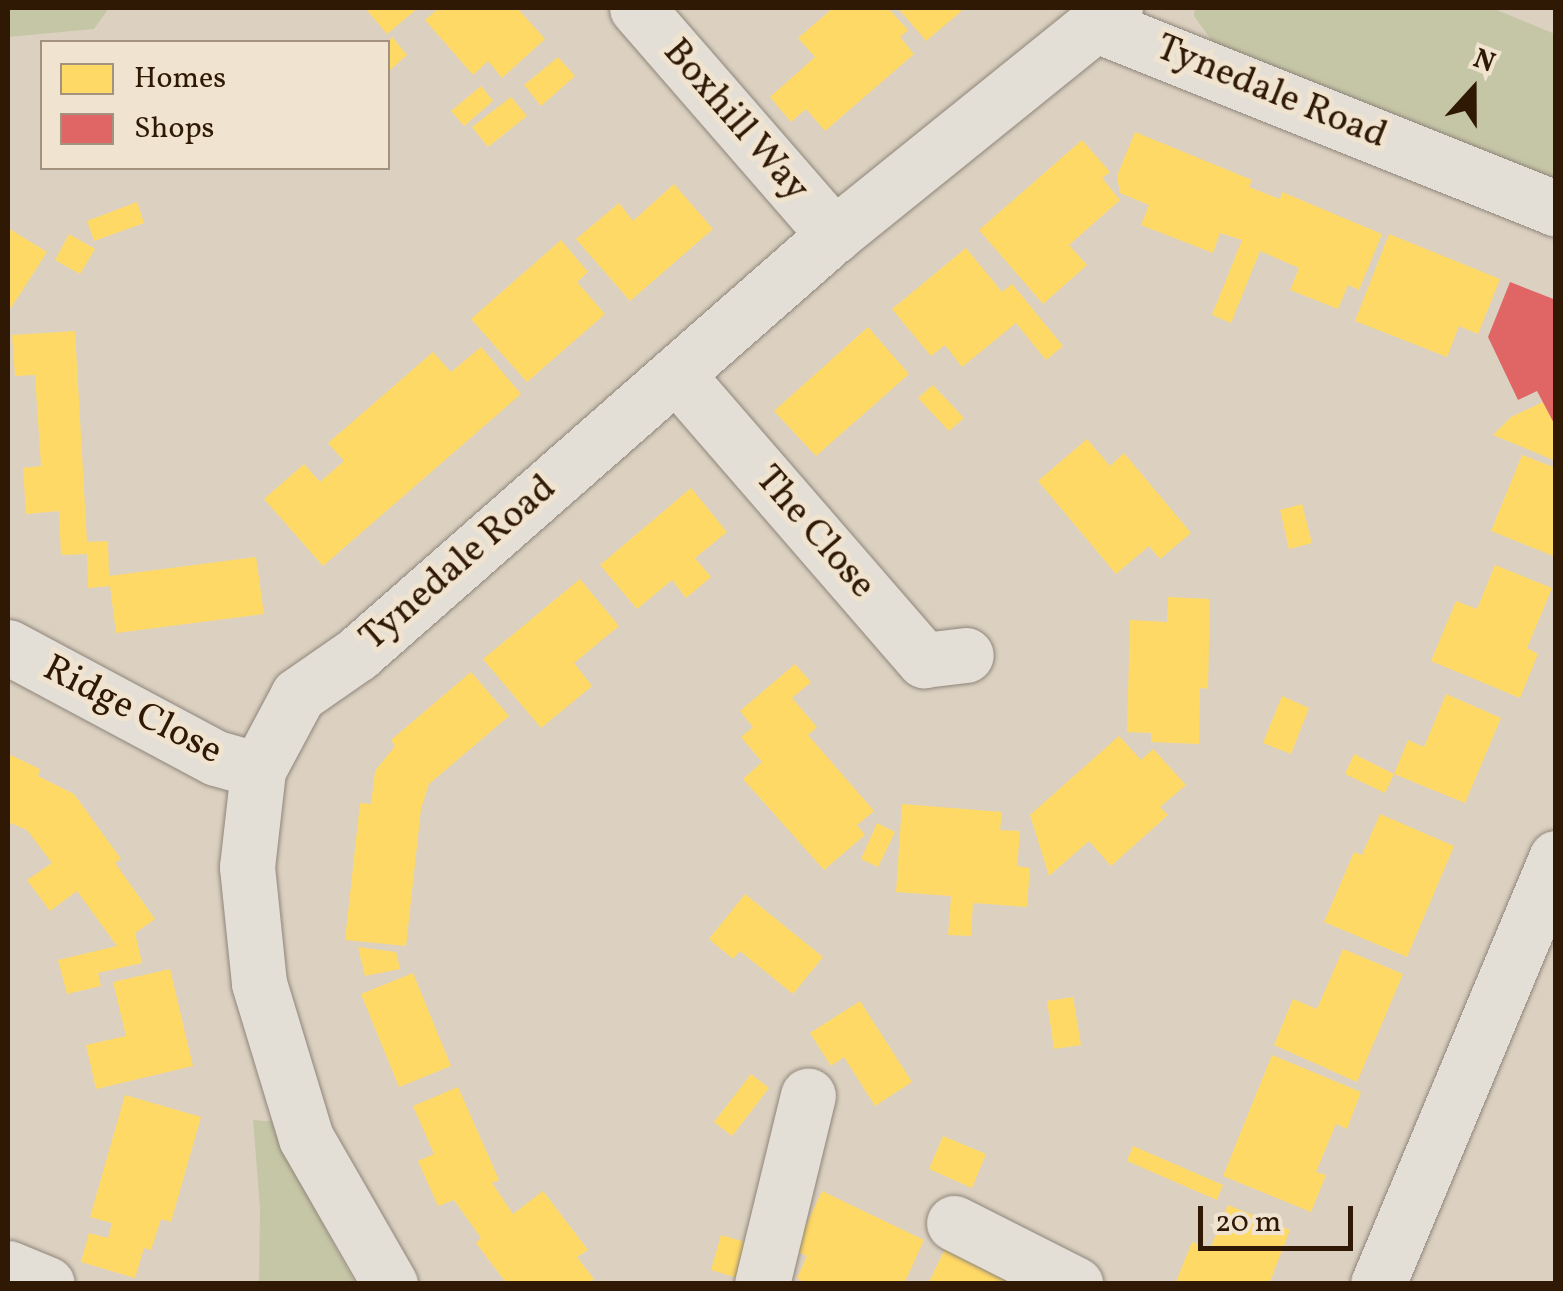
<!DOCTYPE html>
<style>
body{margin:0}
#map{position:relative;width:1563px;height:1291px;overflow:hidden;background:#dcd1c1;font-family:Vollkorn,serif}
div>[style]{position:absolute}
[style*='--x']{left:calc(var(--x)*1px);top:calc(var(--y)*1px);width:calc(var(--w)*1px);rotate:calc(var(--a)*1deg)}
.green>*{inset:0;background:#c5c6a6}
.homes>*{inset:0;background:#ffd966}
.shops>*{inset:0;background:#e06666}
.roads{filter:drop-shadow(0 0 2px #8e857a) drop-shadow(0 0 2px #8e857a)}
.minor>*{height:55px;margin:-27.5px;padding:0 27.5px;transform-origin:27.5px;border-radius:27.5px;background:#e4dfd6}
span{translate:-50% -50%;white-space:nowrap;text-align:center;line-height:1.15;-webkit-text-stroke:10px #f0e3cf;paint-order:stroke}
.street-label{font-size:38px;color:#2f1904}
.frame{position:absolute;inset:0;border:10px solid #2f1904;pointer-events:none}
.legend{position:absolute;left:40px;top:40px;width:350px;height:130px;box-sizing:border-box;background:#f0e3cf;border:2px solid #a3927e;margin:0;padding:12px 18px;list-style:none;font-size:30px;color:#2f1904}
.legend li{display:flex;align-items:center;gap:20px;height:50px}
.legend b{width:50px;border:2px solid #a3927e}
.north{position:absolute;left:1423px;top:40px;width:100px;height:100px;-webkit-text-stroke:8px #f0e3cf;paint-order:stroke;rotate:21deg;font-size:28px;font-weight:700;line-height:40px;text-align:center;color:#2f1904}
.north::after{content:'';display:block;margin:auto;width:35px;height:45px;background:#2f1904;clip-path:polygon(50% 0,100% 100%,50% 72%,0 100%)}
.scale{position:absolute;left:1198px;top:1206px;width:155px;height:45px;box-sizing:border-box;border:5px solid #2f1904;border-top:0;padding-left:12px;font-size:30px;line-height:35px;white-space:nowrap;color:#2f1904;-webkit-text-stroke:8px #f0e3cf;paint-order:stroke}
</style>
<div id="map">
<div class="green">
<div style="clip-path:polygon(8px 8px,109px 8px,94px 29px,8px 37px)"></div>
<div style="clip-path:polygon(1195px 8px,1492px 8px,1555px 34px,1555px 185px,1253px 63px,1212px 41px,1194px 16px)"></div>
<div style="clip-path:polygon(253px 1120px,279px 1122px,311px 1203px,355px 1283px,259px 1283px,260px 1208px)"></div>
</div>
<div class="homes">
<div style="clip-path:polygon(365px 8px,418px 8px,387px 34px)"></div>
<div style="clip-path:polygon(439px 8px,517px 8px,545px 39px,502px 78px,488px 61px,473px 75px,425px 20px)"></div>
<div style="clip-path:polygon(833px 8px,888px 8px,908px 30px,900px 37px,914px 54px,825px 131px,806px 109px,791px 122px,770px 97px,815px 57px,798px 38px)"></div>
<div style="clip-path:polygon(898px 8px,965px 8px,926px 41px)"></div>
<div style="clip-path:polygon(392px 37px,407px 55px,388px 72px,388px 42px)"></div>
<div style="clip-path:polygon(558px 57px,575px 76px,541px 106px,524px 85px)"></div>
<div style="clip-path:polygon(481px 86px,493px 101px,464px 126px,451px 111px)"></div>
<div style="clip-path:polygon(511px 97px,527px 116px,488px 147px,472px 127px)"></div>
<div style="clip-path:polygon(1135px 132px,1252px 180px,1249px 187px,1280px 199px,1282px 192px,1382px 234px,1359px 290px,1348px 285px,1338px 309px,1290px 290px,1299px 268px,1260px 251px,1231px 323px,1212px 315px,1242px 240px,1220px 233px,1213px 253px,1141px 225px,1149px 205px,1120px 193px,1117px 176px)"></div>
<div style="clip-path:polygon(1082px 140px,1110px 172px,1102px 178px,1120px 200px,1069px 245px,1087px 265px,1043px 304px,979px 230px)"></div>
<div style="clip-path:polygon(674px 184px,713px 229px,630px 301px,576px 239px,619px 203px,633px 221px)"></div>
<div style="clip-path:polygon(137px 202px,144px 223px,94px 241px,87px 221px)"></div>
<div style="clip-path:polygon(8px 228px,47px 252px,11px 308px,8px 306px)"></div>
<div style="clip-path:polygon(69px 234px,95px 249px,80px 274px,55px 260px)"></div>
<div style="clip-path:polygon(1389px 234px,1500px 279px,1478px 334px,1459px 326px,1447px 357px,1355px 321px)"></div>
<div style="clip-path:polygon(561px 240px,588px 272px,577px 282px,605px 314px,527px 382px,471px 319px)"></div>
<div style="clip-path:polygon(966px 248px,1002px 292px,1012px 284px,1063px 346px,1046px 360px,1016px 323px,962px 367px,945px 345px,931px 356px,892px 309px)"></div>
<div style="clip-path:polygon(868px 327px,909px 374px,816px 456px,774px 411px)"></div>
<div style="clip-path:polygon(75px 331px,87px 542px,108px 541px,109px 576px,256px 557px,264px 614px,116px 633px,110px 586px,88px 588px,87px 554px,61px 555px,59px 511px,26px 514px,23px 468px,41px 466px,35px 375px,15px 376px,12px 335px)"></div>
<div style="clip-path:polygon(481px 347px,521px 394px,323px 566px,264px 499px,304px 464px,320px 482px,344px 461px,328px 443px,433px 352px,451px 372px)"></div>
<div style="clip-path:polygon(933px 385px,964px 418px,949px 431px,918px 398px)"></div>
<div style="clip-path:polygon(1543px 402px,1556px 427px,1556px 461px,1493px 435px,1511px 417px)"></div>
<div style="clip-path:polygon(1087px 439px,1110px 466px,1124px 453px,1191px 533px,1160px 559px,1149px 546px,1116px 574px,1038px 481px)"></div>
<div style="clip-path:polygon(1522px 455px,1556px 468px,1556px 557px,1491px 531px)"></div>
<div style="clip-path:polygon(691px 488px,727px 532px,695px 558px,711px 577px,686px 598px,672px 580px,637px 609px,600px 565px)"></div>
<div style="clip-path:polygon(1302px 504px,1312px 543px,1289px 549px,1280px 510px)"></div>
<div style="clip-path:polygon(1495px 565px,1552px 588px,1527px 648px,1538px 654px,1520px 698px,1431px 661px,1456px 601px,1477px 609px)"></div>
<div style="clip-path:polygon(580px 579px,619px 626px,574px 663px,592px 686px,541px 728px,483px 659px)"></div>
<div style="clip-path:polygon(1168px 597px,1210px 599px,1208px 689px,1200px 688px,1199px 744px,1151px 742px,1151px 733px,1127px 732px,1130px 620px,1167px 622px)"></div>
<div style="clip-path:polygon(795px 664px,811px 682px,792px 698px,817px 727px,808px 735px,874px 811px,857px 825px,865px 835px,824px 870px,743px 779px,762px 762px,741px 737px,753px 727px,740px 711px)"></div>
<div style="clip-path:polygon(471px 672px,509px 716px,429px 784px,421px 809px,406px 946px,345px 940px,360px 803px,371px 804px,375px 771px,395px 746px,391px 740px)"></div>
<div style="clip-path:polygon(1446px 694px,1501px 718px,1465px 803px,1394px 774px,1385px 793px,1345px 774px,1354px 754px,1394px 774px,1408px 740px,1424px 747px)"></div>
<div style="clip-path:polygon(1282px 696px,1309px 708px,1291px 754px,1263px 743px)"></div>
<div style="clip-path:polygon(1119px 736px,1141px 760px,1153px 749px,1186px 785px,1160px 807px,1168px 815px,1111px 866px,1089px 841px,1049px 876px,1030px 815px)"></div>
<div style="clip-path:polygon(8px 754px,40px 769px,38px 776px,74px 794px,121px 859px,115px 863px,155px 919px,135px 933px,142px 963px,98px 973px,101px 986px,67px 994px,58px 960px,117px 946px,77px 891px,50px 911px,27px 880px,52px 863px,27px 830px,8px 822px)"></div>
<div style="clip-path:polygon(902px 804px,1002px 812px,1000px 830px,1020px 831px,1017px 866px,1030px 868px,1027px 907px,973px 903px,971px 936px,948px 935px,951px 896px,896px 892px)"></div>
<div style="clip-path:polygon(1380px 814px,1454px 846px,1407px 957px,1324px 922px,1354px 852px,1362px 855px)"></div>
<div style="clip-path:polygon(877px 823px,895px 832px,878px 867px,861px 859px)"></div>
<div style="clip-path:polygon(745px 894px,823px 957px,793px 994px,740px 951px,733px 959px,709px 939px)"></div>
<div style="clip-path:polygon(358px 947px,396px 952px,400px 969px,365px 976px)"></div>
<div style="clip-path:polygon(1343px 949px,1403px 974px,1357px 1082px,1274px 1045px,1293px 999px,1317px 1009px)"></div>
<div style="clip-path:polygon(170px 969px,193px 1066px,96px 1089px,86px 1045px,126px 1036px,113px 982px)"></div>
<div style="clip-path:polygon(413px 973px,451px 1066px,399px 1087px,361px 994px)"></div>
<div style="clip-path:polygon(1073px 997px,1081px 1045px,1054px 1049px,1047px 1001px)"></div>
<div style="clip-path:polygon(860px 1001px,912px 1082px,875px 1106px,844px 1057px,831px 1066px,810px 1033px)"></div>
<div style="clip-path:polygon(1272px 1055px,1361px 1092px,1347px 1129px,1336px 1124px,1316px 1172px,1326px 1175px,1311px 1212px,1223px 1176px)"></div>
<div style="clip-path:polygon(751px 1074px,769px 1088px,732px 1136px,714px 1122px)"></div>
<div style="clip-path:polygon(458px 1087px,499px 1180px,492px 1183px,513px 1214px,543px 1191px,588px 1250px,577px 1257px,594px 1279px,587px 1284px,507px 1284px,476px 1243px,481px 1238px,454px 1200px,438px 1206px,418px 1161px,434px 1154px,413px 1106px)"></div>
<div style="clip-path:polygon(125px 1095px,201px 1117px,171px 1222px,161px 1219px,151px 1250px,144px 1248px,135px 1278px,81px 1262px,89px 1233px,108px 1238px,112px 1223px,90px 1217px)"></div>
<div style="clip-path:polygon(943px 1136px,986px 1154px,972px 1188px,929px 1169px)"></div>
<div style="clip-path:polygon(1133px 1146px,1223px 1185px,1217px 1200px,1127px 1161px)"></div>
<div style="clip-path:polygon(822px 1191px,924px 1240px,904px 1284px,807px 1284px,797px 1278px,807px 1256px,794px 1250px)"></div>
<div style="clip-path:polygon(1228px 1205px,1290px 1230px,1269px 1284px,1175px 1284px,1192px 1242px,1210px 1249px)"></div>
<div style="clip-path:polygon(721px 1235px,752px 1244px,741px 1279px,711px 1270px)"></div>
<div style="clip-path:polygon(945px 1249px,1017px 1284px,928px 1284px)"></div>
</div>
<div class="shops">
<div style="clip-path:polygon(1510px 282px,1556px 300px,1556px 427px,1537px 391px,1518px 400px,1488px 337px)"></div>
</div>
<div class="roads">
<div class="minor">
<div style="--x:637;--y:8;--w:301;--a:49"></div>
<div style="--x:1097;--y:25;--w:495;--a:21.8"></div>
<div style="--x:676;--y:374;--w:379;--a:49.1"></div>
<div style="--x:924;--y:660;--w:42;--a:-6.8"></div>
<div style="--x:8;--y:647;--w:236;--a:28.1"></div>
<div style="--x:216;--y:758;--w:44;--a:15.9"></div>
<div style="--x:954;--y:1223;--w:136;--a:26.8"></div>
<div style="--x:8;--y:1268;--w:42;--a:22.3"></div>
<div style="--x:390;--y:1284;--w:168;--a:-119.9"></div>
<div style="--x:306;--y:1138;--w:162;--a:-106.9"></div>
<div style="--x:259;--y:983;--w:117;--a:-95.9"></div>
<div style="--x:247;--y:867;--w:98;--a:-83.5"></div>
<div style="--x:258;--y:770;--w:85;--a:-61.9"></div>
<div style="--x:298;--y:695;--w:72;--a:-34.8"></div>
<div style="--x:357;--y:654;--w:635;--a:-41.3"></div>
<div style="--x:834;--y:235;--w:361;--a:-38.9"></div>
<div style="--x:762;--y:1284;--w:194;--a:-76.3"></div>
<div style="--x:1378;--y:1284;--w:462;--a:-67.3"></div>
</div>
</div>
<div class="street-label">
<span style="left:1271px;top:93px;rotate:22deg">Tynedale Road</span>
<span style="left:735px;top:121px;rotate:49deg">Boxhill Way</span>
<span style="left:814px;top:533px;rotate:49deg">The Close</span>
<span style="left:459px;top:564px;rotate:-41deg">Tynedale Road</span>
<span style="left:132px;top:711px;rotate:27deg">Ridge Close</span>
</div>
<div class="frame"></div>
<ul class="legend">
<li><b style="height:28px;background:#ffd966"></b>Homes</li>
<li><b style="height:28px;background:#e06666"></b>Shops</li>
</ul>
<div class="north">N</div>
<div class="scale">20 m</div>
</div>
